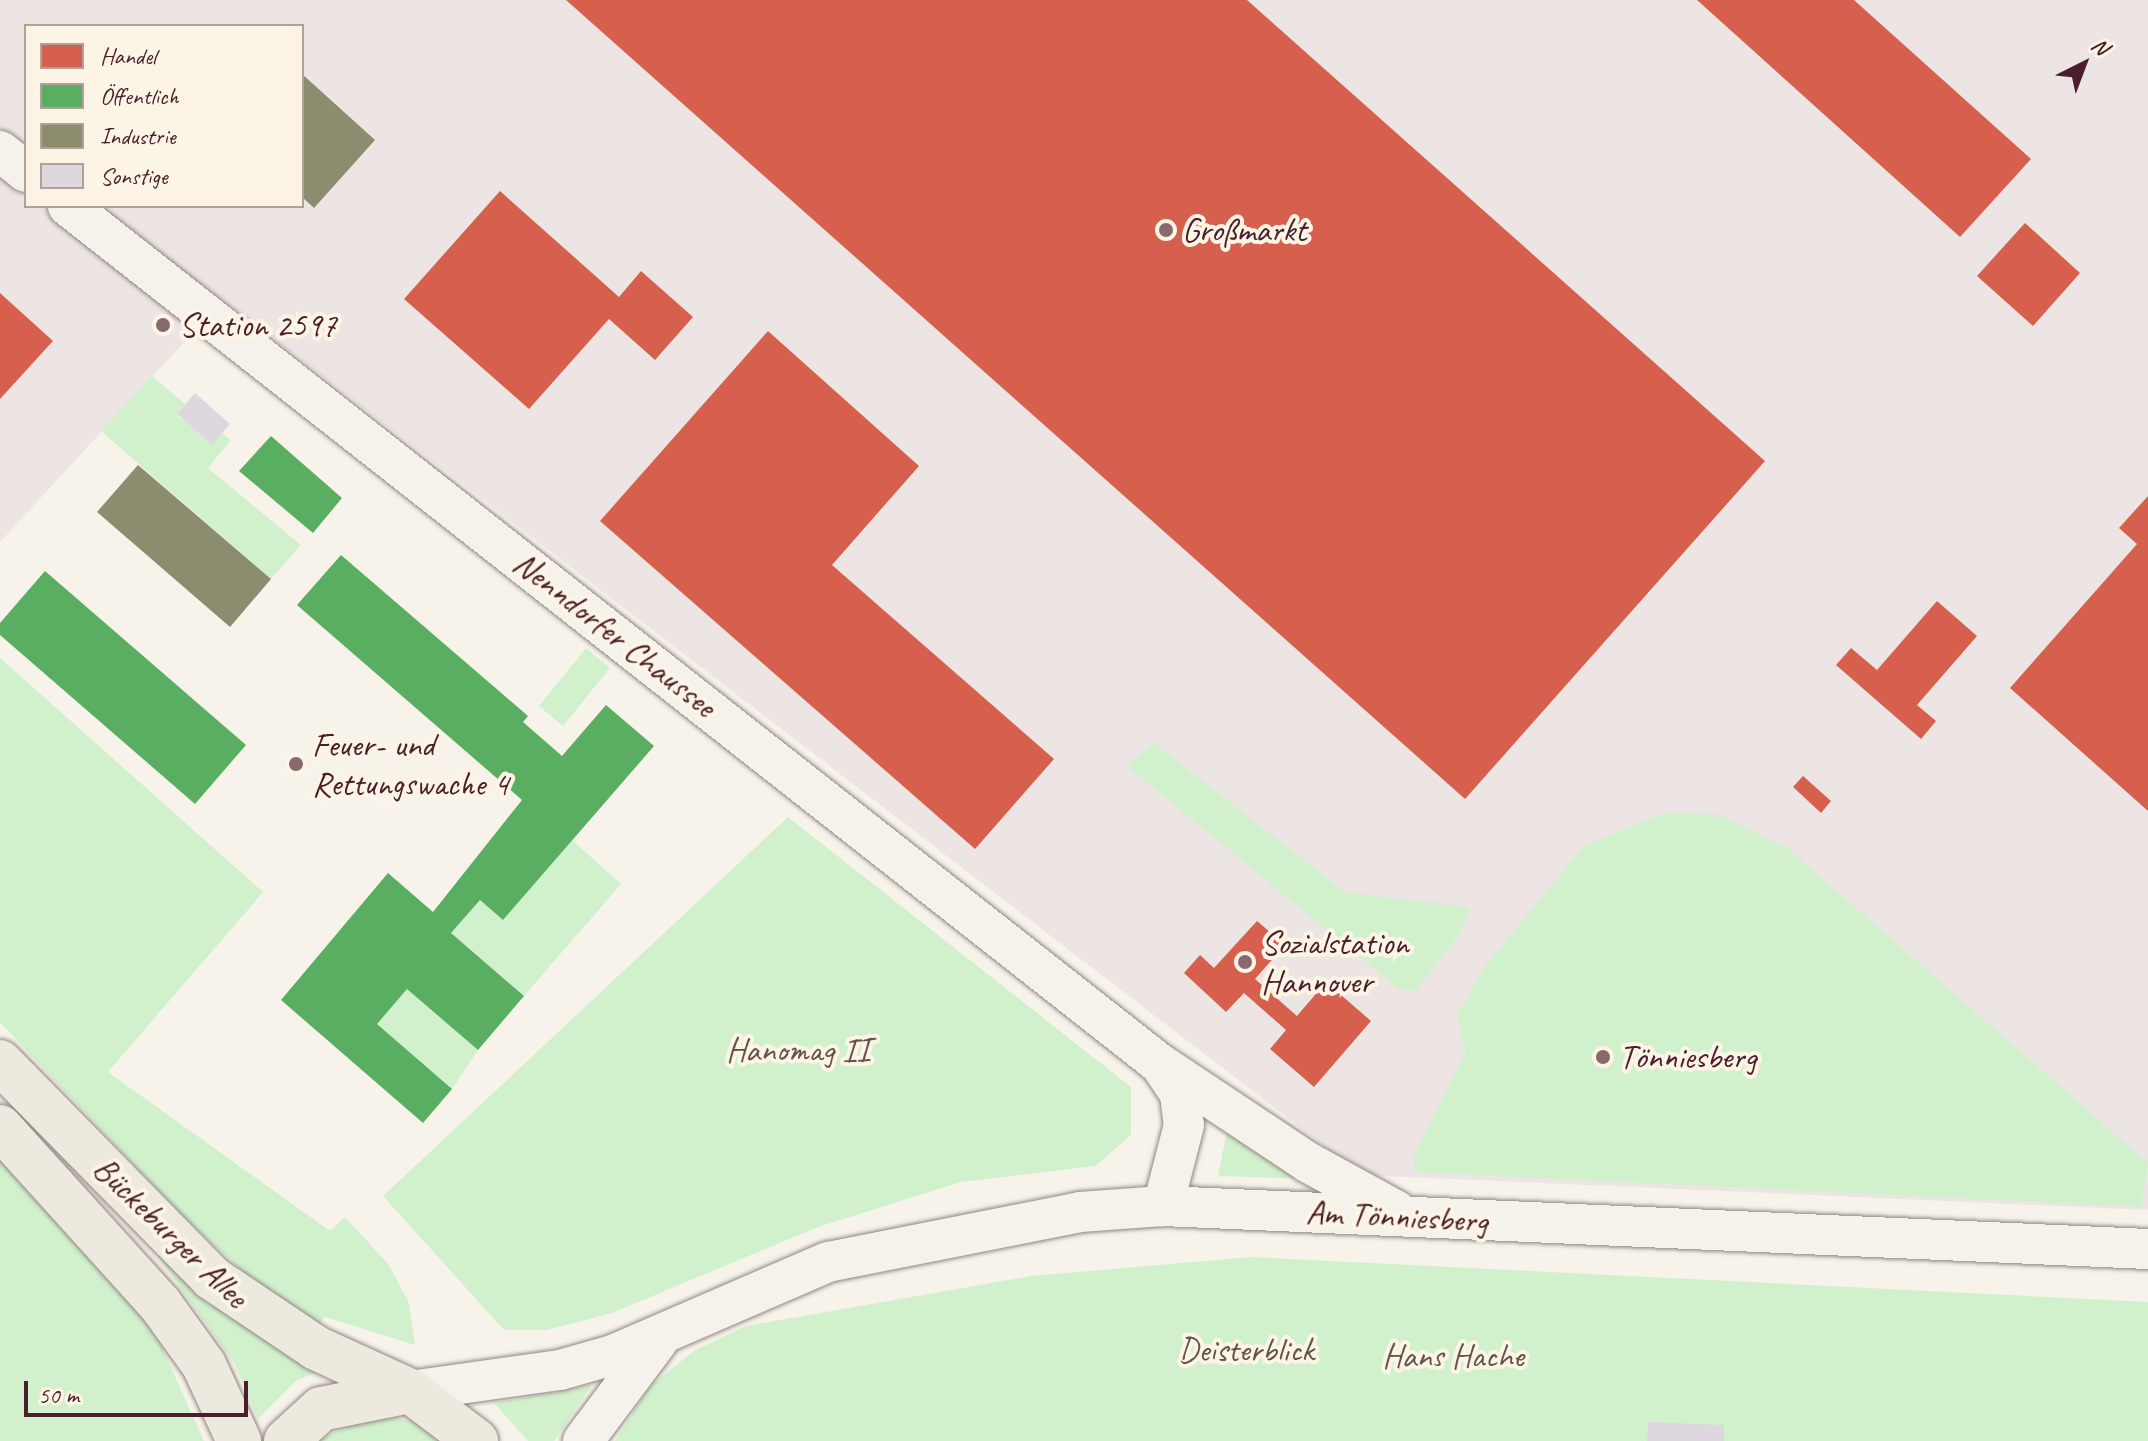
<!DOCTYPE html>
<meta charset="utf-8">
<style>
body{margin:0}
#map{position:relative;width:2148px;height:1441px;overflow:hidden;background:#f7f3ea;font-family:Caveat,sans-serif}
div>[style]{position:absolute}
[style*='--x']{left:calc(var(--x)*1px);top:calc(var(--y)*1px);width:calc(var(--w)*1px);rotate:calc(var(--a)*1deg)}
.built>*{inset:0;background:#ede5e3}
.green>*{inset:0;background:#d1f1cc}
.shops>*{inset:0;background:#d6604d}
.public>*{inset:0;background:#5aae61}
.industry>*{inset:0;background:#8c8c6e}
.building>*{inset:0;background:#ddd8dd}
.roads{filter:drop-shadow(0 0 2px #908684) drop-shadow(0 0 2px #908684)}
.minor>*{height:40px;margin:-20px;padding:0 20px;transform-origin:20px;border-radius:20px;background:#f5f2ec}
.major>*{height:44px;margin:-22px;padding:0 22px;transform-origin:22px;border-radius:22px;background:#eee9df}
.highway>*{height:44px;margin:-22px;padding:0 22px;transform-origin:22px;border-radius:22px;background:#eee9df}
.dots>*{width:22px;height:22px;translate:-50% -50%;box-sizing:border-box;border:4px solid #fcf5e5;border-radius:50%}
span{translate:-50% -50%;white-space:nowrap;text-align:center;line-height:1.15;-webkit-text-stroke:8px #fcf5e5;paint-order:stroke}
.poi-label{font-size:34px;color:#4a1f2b}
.left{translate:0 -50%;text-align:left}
.street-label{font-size:34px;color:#4a1f2b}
.park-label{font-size:34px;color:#64534d}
.legend{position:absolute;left:24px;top:24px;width:280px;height:184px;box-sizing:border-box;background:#fcf5e5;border:2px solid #b59f9b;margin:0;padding:10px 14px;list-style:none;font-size:24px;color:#4a1f2b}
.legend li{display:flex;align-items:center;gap:16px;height:40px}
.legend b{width:40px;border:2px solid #b59f9b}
.north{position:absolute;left:2044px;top:24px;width:80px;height:80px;-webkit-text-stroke:6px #fcf5e5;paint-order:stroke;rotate:42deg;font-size:22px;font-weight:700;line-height:32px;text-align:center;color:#4a1f2b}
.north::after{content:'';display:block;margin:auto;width:28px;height:36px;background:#4a1f2b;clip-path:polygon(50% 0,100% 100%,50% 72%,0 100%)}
.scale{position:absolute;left:24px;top:1381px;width:224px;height:36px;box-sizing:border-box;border:4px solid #4a1f2b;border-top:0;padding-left:10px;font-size:24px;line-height:28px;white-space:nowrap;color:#4a1f2b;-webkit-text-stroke:6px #fcf5e5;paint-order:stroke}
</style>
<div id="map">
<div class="built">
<div style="clip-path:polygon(evenodd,0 0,2148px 0,2148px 1210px,1362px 1175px,223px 300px,0 542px,0 0,26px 26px,302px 26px,302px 206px,26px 206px,26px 26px)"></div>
</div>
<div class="green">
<div style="clip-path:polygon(152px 376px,185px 404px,177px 415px,212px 444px,222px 433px,231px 440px,208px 468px,301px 545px,271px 579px,101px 431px)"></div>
<div style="clip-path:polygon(586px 648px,610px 668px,563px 726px,539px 706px)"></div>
<div style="clip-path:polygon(0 658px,263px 892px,108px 1072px,330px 1231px,345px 1217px,389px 1265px,409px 1303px,415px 1345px,325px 1317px,320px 1323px,255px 1282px,185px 1219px,0 1022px)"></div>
<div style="clip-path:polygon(1154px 743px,1346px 893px,1471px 907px,1458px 936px,1415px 991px,1398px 988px,1127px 766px)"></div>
<div style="clip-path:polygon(1664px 813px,1720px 815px,1787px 848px,2148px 1163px,2141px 1207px,1415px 1172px,1413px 1158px,1465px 1054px,1457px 1015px,1486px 965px,1584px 846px)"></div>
<div style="clip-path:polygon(788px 817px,1131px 1087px,1131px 1135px,1095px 1166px,961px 1182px,818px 1227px,612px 1313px,547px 1330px,504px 1330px,383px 1196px)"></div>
<div style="clip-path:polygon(572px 840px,621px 884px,524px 996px,451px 933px,480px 900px,503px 920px)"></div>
<div style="clip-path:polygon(407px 989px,478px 1050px,452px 1089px,377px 1024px)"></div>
<div style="clip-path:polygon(1228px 1126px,1313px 1179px,1218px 1176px)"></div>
<div style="clip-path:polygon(0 1152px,153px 1327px,204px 1441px,0 1441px)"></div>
<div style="clip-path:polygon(157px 1255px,169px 1263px,322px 1370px,296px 1381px,258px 1419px,235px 1364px)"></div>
<div style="clip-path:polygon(1251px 1257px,2148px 1302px,2148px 1441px,615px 1441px,650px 1386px,695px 1350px,746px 1326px,1031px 1276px)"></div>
<div style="clip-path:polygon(592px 1385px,554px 1441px,528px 1441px,494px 1403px)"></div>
<div style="clip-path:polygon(372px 1416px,415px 1421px,447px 1441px,315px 1441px)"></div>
</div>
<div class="shops">
<div style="clip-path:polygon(566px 0,1247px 0,1765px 461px,1465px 799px)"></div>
<div style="clip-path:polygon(1697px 0,1854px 0,2031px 159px,1960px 237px)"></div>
<div style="clip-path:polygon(500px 191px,619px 297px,641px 271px,693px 317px,655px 360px,609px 319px,529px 409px,404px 299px)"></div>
<div style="clip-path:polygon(2025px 223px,2080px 273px,2033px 326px,1977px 276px)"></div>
<div style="clip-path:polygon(0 293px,53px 341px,0 399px)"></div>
<div style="clip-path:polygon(768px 331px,919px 466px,832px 565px,1054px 759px,975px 849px,600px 521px)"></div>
<div style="clip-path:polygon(2148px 496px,2148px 811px,2010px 688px,2137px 544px,2119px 528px)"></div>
<div style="clip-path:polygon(1937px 601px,1977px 636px,1917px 705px,1936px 721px,1921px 739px,1836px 665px,1851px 648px,1877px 670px)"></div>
<div style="clip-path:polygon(1803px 776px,1831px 801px,1821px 813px,1793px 787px)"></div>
<div style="clip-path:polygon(1257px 921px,1285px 945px,1255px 979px,1297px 1016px,1326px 982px,1371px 1021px,1314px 1087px,1270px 1049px,1286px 1030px,1244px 993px,1226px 1012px,1184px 973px,1200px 955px,1214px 968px)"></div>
</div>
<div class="public">
<div style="clip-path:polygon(271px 436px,342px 498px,313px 533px,239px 471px)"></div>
<div style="clip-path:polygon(341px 555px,528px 716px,523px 722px,562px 756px,606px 705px,654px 746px,503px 920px,480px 900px,451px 933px,524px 996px,478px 1050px,407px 989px,377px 1024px,452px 1089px,423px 1123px,281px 1000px,388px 873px,433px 912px,522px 800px,297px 605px)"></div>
<div style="clip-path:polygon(45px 571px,246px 745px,195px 804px,0 635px,0 623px)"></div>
</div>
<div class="industry">
<div style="clip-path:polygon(302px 74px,375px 140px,314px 208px,302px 197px)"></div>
<div style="clip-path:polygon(138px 465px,271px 579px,230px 627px,97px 512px)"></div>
</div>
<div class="building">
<div style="clip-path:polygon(195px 393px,230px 424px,212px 445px,177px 414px)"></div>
<div style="clip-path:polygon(1648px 1422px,1724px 1425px,1724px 1441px,1647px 1441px)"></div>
</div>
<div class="roads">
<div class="minor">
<div style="--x:0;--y:151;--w:33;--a:39"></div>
<div style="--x:68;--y:206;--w:1389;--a:38.16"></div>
<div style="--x:1160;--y:1064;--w:179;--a:33.6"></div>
<div style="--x:1309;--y:1163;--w:100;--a:28.6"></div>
<div style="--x:1162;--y:1067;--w:32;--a:56"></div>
<div style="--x:1180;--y:1094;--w:31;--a:83"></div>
<div style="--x:1184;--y:1125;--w:84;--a:104.5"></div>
<div style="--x:410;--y:1391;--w:151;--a:-8"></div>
<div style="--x:560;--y:1370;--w:55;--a:-15.8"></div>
<div style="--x:613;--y:1355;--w:234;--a:-23.4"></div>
<div style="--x:828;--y:1262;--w:257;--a:-11.2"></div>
<div style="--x:1080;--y:1212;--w:83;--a:-4.1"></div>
<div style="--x:1163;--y:1206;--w:986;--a:2.5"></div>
<div style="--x:583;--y:1441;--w:124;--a:-53.2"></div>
</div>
<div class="major">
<div style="--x:286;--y:1441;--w:47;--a:-42.4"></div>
<div style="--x:321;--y:1409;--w:91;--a:-11.4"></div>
<div style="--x:410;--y:1391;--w:83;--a:37.1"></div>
</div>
<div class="highway">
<div style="--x:0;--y:1062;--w:303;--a:45.5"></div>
<div style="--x:212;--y:1278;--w:125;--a:33.9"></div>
<div style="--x:316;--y:1348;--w:103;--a:24.6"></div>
<div style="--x:0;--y:1127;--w:239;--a:47.9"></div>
<div style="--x:160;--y:1304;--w:75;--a:54.2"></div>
<div style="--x:204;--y:1365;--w:84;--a:65.3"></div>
</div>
</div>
<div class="dots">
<div style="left:1166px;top:230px;background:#87696e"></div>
<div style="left:163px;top:325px;background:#87696e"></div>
<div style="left:296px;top:764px;background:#87696e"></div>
<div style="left:1245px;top:962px;background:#87696e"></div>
<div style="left:1603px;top:1057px;background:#87696e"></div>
</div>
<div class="poi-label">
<span class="left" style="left:1182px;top:230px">Großmarkt</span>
<span class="left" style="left:179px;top:325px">Station 2597</span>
<span class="left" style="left:312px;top:764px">Feuer- und<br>Rettungswache 4</span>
<span class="left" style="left:1261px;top:962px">Sozialstation<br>Hannover</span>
<span class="left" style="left:1619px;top:1057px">Tönniesberg</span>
</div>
<div class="street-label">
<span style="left:615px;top:634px;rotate:38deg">Nenndorfer Chaussee</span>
<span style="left:1397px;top:1216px;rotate:3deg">Am Tönniesberg</span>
<span style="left:171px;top:1232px;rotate:44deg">Bückeburger Allee</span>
</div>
<div class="park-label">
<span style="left:798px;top:1050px">Hanomag II</span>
<span style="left:1246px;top:1350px">Deisterblick</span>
<span style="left:1453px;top:1356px">Hans Hache</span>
</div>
<ul class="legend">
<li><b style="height:22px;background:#d6604d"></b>Handel</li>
<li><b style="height:22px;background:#5aae61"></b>Öffentlich</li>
<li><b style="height:22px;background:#8c8c6e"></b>Industrie</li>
<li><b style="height:22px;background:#ddd8dd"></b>Sonstige</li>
</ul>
<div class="north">N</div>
<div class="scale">50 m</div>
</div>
